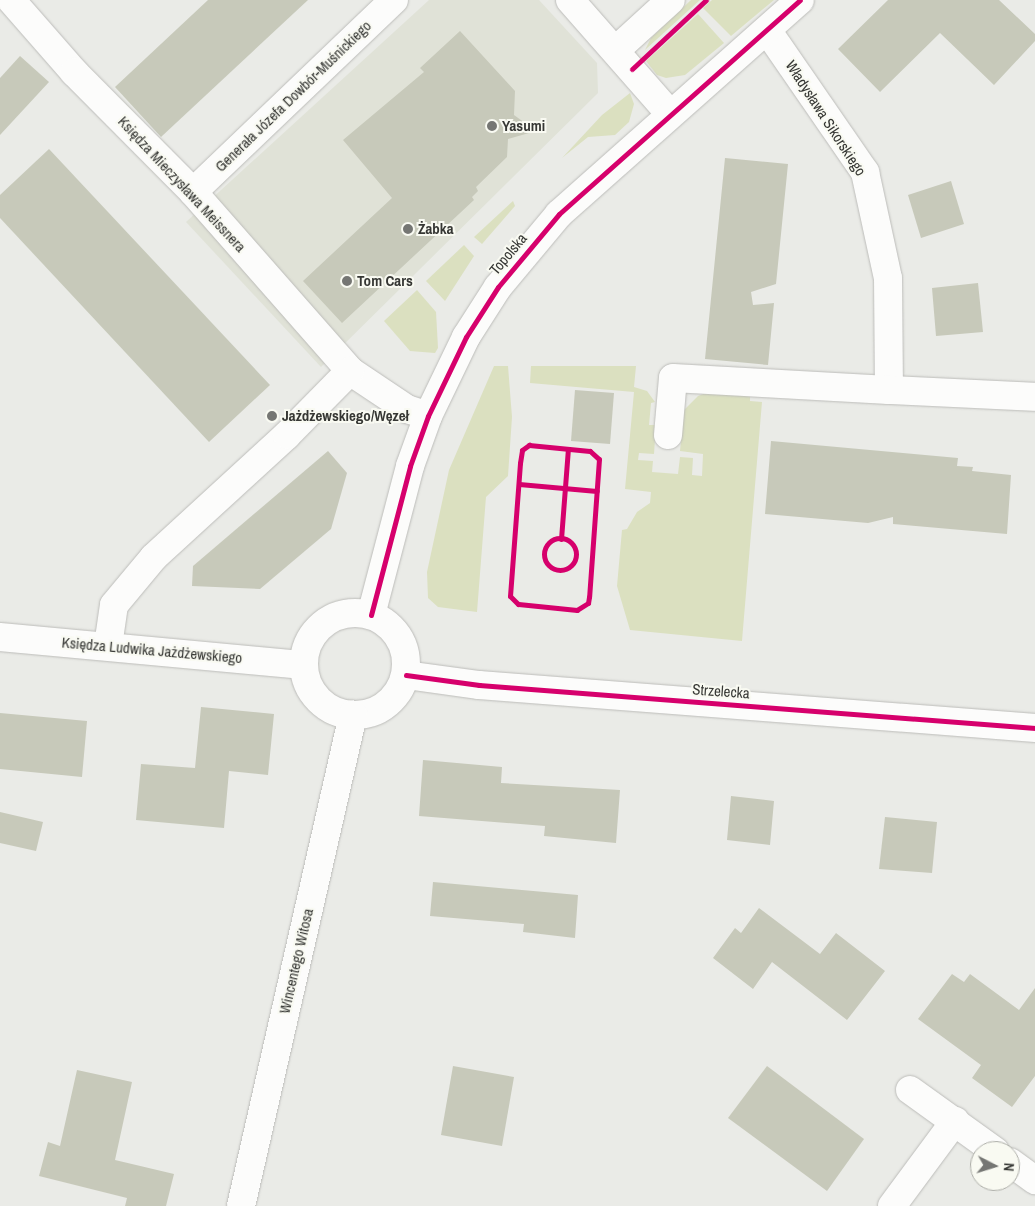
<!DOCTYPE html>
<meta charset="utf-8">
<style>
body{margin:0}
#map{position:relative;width:1035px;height:1206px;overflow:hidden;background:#eaebe7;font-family:"Archivo Narrow",sans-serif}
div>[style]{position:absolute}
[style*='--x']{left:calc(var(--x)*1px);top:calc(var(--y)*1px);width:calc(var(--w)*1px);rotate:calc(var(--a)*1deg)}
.built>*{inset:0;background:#e0e2d7}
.green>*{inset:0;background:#dbe0c0}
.building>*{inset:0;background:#c7c9ba}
.roads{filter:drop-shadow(0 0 1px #bcbcb9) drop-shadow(0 0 1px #bcbcb9)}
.minor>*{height:28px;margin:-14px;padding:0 14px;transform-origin:14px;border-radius:14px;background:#fcfcfb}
.minor>.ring{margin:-14px;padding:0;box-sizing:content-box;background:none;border:28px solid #fcfcfb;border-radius:50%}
.cycleway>*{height:5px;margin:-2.5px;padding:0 2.5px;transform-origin:2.5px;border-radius:2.5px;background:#d6006c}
.cycleway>.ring{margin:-2.5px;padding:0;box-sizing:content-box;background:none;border:5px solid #d6006c;border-radius:50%}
.dots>*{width:14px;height:14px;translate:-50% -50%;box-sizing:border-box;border:2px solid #f9faf2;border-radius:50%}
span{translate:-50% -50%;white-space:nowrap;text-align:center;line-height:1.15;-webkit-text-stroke:4px #f9faf2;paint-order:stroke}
.street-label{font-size:15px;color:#363734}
.poi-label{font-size:15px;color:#363734;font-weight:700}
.left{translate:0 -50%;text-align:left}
.north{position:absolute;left:970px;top:1141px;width:50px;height:50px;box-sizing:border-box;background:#f9faf2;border:1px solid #abaca6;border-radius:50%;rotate:95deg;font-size:14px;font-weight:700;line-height:20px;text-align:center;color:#363734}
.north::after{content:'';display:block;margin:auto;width:18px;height:22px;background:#757673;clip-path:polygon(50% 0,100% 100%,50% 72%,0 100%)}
</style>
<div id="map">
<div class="built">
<div style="clip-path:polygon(429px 0,539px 0,597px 63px,598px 93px,321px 367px,186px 222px)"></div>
</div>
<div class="green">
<div style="clip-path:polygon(691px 0,700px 0,645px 50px,651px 38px)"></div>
<div style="clip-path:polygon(712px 0,774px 0,731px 36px,703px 8px)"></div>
<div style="clip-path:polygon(698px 14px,724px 43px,685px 75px,666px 78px,657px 75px,646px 61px)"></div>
<div style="clip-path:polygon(630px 93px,634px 104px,629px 122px,615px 135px,588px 137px,562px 158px,602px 115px)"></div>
<div style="clip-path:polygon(513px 201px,515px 206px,482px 244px,474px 237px)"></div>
<div style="clip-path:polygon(464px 245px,474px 256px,445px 301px,426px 281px)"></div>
<div style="clip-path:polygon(417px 290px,436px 312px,438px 348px,435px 353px,410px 351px,384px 321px)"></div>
<div style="clip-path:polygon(494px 366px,508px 366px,512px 417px,508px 476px,486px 497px,477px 612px,438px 607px,428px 598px,427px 572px,449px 470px)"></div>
<div style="clip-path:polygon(531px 366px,636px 366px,634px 387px,647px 391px,655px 402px,651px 403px,649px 425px,656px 425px,654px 454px,639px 453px,638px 460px,653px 461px,652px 472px,678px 474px,680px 457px,693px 458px,692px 475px,702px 476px,703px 454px,680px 451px,684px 410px,698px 396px,706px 393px,750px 395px,750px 401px,762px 402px,742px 641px,630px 630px,617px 586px,622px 530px,627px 529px,637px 512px,650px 503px,651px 492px,625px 489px,634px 392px,530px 383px)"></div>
</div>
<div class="building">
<div style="clip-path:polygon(208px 0,308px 0,161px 137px,115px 87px)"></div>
<div style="clip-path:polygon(888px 0,999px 0,1035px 34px,1035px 41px,994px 85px,940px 33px,880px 92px,838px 49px)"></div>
<div style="clip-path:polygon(460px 31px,515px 91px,514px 115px,536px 131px,508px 139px,507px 157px,476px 187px,478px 191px,472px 197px,474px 200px,342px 323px,303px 281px,392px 198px,343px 140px,424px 72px,420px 68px)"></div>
<div style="clip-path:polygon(20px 56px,49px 82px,0 135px,0 78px)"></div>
<div style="clip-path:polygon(49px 149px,270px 385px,209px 442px,0 218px,0 195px)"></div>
<div style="clip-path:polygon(725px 158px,788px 164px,776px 284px,751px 292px,753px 305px,774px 303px,768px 365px,705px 359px)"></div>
<div style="clip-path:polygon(951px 181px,964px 224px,921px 238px,908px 195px)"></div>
<div style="clip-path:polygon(978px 283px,983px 332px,936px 336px,932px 288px)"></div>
<div style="clip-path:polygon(575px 390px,614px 393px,610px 444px,571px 441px)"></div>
<div style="clip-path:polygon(771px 441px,958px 458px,957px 466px,973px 467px,972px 471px,1011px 475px,1007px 534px,893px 524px,893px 517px,868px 523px,765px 514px)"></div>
<div style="clip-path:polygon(328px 451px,347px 473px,331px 529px,260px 589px,192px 586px,193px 566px)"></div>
<div style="clip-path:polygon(201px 707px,274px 714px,268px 775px,229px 771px,224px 828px,136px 820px,141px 764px,195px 768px)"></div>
<div style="clip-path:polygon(0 713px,87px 721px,82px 777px,0 769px)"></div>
<div style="clip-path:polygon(423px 760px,502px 767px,501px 783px,620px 790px,616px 843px,544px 836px,545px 826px,419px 816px)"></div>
<div style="clip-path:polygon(731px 796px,774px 801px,770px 845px,727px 840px)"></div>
<div style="clip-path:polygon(0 812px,43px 822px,36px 851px,0 843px)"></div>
<div style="clip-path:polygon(885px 817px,937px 822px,932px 873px,879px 869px)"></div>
<div style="clip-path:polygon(433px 882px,578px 895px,575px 938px,523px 932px,524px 924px,430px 916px)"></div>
<div style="clip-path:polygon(759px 908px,820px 954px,836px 933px,885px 971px,847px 1020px,772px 962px,753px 989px,713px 958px,735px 928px,741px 933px)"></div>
<div style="clip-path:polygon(952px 974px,964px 982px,970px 974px,1019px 1010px,1035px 988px,1035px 1076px,1012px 1107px,972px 1078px,981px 1065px,918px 1019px)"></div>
<div style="clip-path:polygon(453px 1066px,514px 1077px,502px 1146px,441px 1135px)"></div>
<div style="clip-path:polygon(767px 1066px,864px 1139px,827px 1191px,728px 1118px)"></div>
<div style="clip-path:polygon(77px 1070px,132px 1082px,115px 1160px,174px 1174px,166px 1206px,125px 1206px,127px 1198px,39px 1176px,48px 1142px,60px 1146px)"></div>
</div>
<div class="roads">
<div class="minor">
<div style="--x:11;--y:0;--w:96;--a:48.8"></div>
<div style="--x:74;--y:72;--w:169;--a:45.2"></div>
<div style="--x:193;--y:192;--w:238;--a:48.7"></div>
<div style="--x:350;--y:371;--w:69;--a:33.7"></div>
<div style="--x:407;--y:409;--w:22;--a:18"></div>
<div style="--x:570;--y:0;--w:152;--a:48.7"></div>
<div style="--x:767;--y:30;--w:173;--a:55.4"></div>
<div style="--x:865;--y:172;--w:108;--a:77.8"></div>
<div style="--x:888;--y:278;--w:112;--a:89.5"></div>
<div style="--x:889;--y:390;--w:146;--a:2.7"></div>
<div style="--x:616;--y:50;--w:74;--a:-42.3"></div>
<div style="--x:193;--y:192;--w:278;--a:-43.7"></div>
<div style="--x:668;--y:435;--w:57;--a:-85"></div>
<div style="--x:673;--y:378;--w:216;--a:3.2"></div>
<div class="ring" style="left:304px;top:613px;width:74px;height:74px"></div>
<div style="--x:371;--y:615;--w:154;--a:-75.3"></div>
<div style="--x:410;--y:466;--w:53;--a:-70.2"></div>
<div style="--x:428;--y:416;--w:88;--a:-64.3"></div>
<div style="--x:466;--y:337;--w:59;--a:-57.4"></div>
<div style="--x:498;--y:287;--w:95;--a:-50.1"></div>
<div style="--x:559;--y:214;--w:322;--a:-41.6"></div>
<div style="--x:0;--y:637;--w:305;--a:5.3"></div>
<div style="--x:108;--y:646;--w:41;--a:-81.7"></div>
<div style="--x:114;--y:605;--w:62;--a:-50.2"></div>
<div style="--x:154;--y:557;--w:180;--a:-42.5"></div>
<div style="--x:287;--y:435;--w:90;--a:-45.5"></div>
<div style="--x:406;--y:675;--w:74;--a:7.8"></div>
<div style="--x:479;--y:685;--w:558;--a:4.42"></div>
<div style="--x:910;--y:1090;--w:105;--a:35.7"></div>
<div style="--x:1010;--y:1162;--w:31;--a:36"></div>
<div style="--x:241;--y:1206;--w:504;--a:-77.15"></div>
<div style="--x:892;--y:1206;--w:106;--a:-53.5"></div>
</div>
</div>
<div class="cycleway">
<div style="--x:632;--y:69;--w:101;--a:-43"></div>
<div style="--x:529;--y:445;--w:61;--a:5.6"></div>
<div style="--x:590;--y:451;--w:12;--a:42"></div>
<div style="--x:599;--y:459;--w:138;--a:94.1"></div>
<div style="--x:589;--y:597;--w:6;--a:99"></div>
<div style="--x:588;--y:603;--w:13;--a:148"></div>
<div style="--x:577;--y:610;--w:59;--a:-174.2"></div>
<div style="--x:518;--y:604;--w:11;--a:-135"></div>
<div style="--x:510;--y:596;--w:133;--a:-85.7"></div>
<div style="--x:520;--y:463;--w:13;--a:-81"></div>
<div style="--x:522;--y:450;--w:9;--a:-36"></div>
<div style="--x:519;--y:484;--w:78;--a:5.1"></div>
<div class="ring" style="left:544px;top:538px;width:27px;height:27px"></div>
<div style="--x:561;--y:539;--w:90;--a:-85.6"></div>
<div style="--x:371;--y:615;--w:154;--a:-75.3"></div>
<div style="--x:410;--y:466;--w:53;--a:-70.2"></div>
<div style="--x:428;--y:416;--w:88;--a:-64.3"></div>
<div style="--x:466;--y:337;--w:59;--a:-57.4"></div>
<div style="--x:498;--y:287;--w:95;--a:-50.1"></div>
<div style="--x:559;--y:214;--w:322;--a:-41.6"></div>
<div style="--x:406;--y:675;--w:74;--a:7.8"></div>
<div style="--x:479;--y:685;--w:558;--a:4.42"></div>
</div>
<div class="dots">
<div style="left:492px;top:126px;background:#757673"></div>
<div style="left:408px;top:229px;background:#757673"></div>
<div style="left:347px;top:281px;background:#757673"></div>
<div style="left:272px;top:416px;background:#757673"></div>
</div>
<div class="street-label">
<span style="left:293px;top:96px;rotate:-44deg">Generała Józefa Dowbór-Muśnickiego</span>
<span style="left:826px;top:118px;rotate:57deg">Władysława Sikorskiego</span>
<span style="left:182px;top:184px;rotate:47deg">Księdza Mieczysława Meissnera</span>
<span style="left:508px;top:254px;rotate:-50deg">Topolska</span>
<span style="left:152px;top:650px;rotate:5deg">Księdza Ludwika Jażdżewskiego</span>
<span style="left:721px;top:691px;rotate:4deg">Strzelecka</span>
<span style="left:296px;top:961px;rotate:-77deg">Wincentego Witosa</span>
</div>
<div class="poi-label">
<span class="left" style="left:502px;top:126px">Yasumi</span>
<span class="left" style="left:418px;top:229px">Żabka</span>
<span class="left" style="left:357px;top:281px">Tom Cars</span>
<span class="left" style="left:282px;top:416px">Jażdżewskiego/Węzeł</span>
</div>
<div class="north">N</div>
</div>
